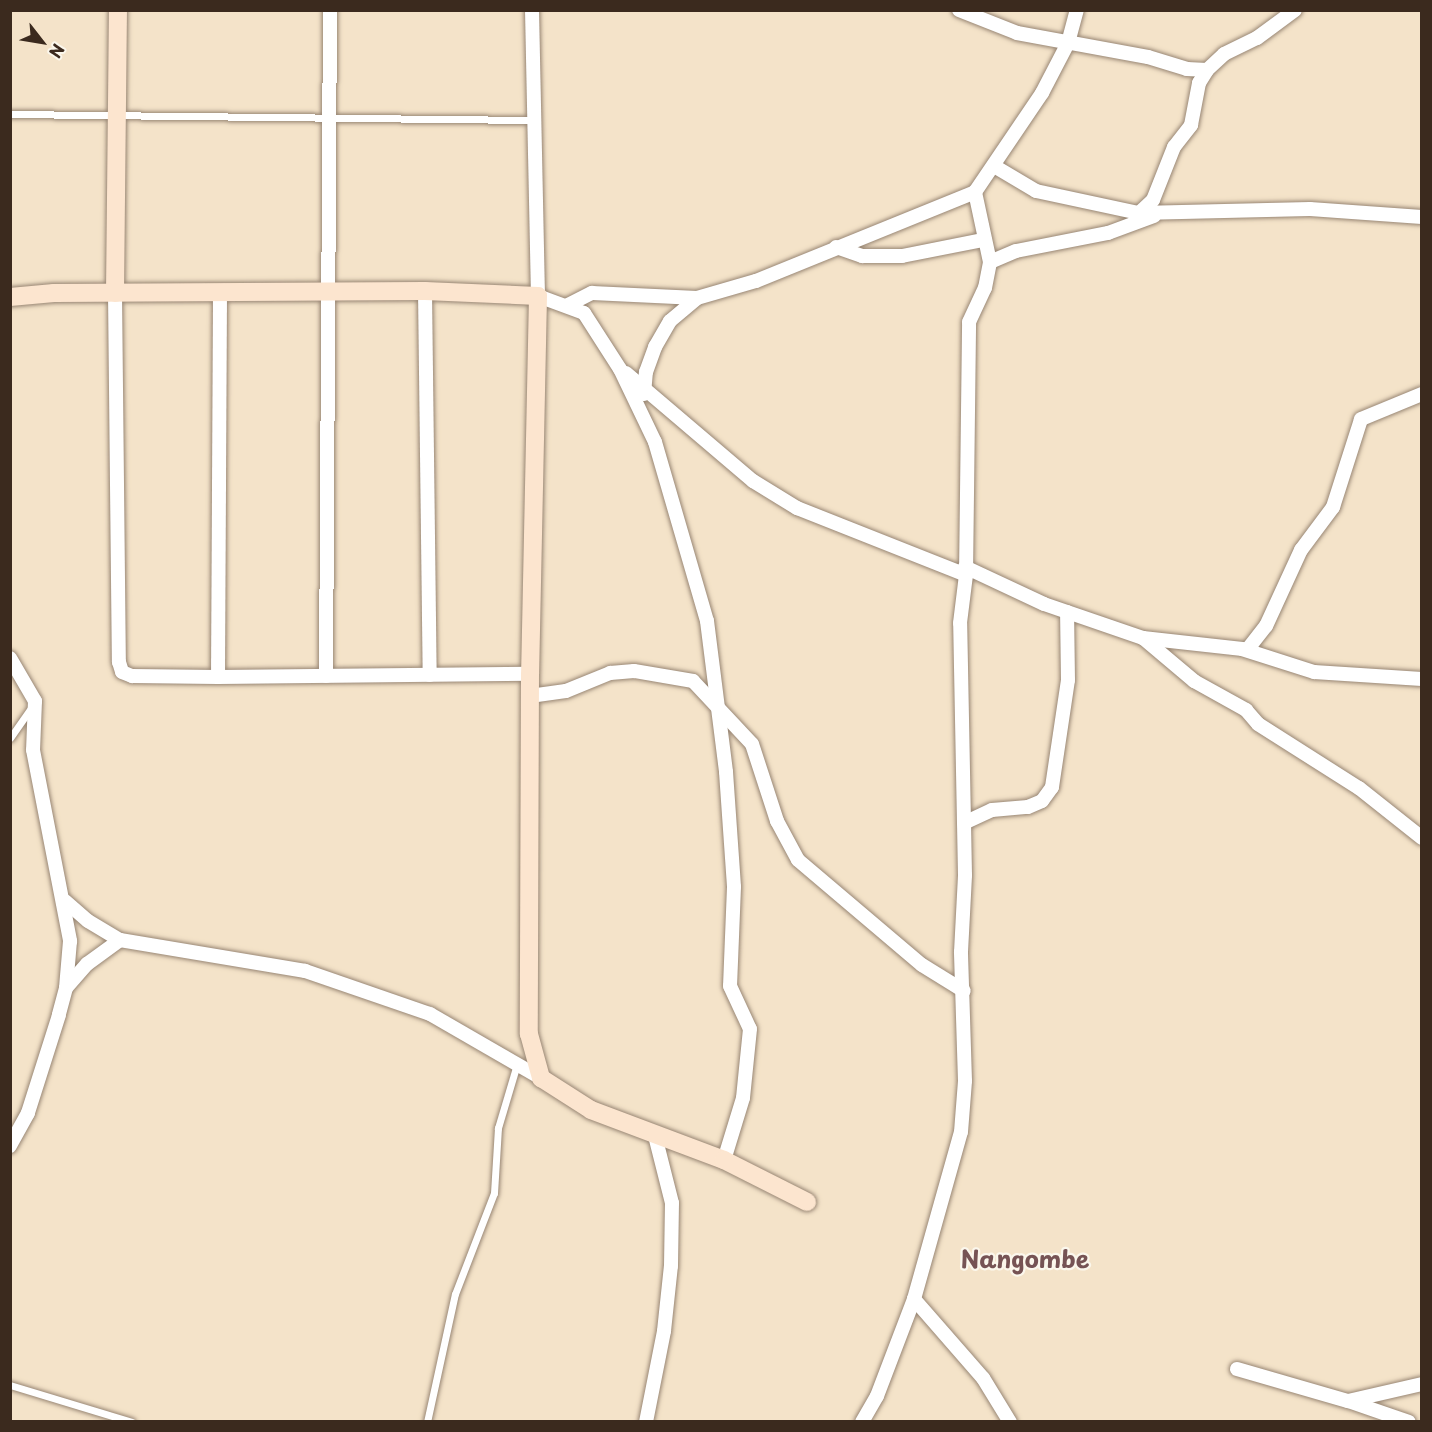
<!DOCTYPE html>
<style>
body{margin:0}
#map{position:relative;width:1432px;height:1432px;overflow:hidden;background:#f4e3c9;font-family:"Playpen Sans",sans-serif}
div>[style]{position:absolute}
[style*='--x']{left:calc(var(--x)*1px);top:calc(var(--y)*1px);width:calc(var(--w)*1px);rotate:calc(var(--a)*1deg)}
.roads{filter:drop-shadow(0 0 2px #988674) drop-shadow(0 0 2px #988674)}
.lane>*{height:7px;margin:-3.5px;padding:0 3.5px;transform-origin:3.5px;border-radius:3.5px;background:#fff}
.street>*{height:14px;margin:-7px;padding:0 7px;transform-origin:7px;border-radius:7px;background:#fff}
.secondary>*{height:18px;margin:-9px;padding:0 9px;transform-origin:9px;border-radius:9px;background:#fce5cf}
span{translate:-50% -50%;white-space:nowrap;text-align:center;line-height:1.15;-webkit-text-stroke:4.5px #fbf7ec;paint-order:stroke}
.district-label{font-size:24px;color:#765354;font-weight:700}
.frame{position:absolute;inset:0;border:12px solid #3b2a1e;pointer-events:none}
.north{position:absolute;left:12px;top:12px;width:60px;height:60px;-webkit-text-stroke:4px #fbf7ec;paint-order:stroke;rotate:121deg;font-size:16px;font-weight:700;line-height:24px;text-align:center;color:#3b2a1e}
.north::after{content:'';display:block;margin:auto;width:21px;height:27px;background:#3b2a1e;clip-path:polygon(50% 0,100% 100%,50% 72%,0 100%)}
</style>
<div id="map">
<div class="roads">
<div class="lane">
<div style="--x:10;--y:114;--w:524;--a:0.66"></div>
<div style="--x:10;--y:738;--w:39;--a:-55"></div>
<div style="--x:10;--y:1385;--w:127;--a:16.9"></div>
<div style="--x:427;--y:1422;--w:131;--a:-77.7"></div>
<div style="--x:455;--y:1294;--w:108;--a:-68.9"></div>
<div style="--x:494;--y:1193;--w:65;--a:-86.5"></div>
<div style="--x:498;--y:1128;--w:67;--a:-73.5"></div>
</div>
<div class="street">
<div style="--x:532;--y:10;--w:286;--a:88.8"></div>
<div style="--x:538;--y:296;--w:49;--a:20.3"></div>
<div style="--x:584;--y:313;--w:67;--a:57.3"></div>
<div style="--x:620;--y:369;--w:81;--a:64.4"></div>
<div style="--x:655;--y:442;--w:186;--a:73.8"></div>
<div style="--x:707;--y:621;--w:152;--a:82.8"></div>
<div style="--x:726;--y:772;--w:115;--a:86"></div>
<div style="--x:734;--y:887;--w:99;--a:92.3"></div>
<div style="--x:730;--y:986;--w:47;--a:65.1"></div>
<div style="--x:750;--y:1029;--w:69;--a:95.8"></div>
<div style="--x:743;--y:1098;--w:65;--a:107"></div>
<div style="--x:959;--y:10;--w:62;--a:21.6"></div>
<div style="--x:1017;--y:33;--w:133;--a:10.4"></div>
<div style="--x:1148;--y:57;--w:41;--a:17.1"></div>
<div style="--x:1187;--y:69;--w:20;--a:3"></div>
<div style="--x:994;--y:166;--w:49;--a:30.8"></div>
<div style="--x:1036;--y:191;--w:105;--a:12.1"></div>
<div style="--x:1139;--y:213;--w:171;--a:-1.3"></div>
<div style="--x:1310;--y:209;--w:112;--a:4.1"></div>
<div style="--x:1139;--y:213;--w:19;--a:-43"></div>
<div style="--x:1153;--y:200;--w:57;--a:-68.4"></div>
<div style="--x:1174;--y:147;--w:28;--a:-52"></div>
<div style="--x:1191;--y:125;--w:43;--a:-79.2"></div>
<div style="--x:1199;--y:83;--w:15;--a:-58"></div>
<div style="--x:1207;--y:70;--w:23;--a:-43"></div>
<div style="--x:1224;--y:54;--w:37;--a:-26"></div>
<div style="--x:1257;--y:38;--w:47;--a:-36.4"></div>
<div style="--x:836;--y:247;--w:28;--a:19"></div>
<div style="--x:862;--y:256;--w:40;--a:0"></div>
<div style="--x:902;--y:256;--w:83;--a:-11.2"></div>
<div style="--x:990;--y:262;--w:28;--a:-23"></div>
<div style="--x:1016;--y:251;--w:94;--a:-11.1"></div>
<div style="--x:1108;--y:233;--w:49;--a:-20.3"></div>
<div style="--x:425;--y:291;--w:384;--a:89.3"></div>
<div style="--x:115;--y:293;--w:369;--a:89.4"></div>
<div style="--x:119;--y:662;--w:10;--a:73"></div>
<div style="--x:122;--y:672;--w:11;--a:22"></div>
<div style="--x:132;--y:676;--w:86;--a:0.7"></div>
<div style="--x:218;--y:677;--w:312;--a:-0.6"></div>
<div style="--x:568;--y:305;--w:27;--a:-27"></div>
<div style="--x:592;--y:293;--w:105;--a:2.7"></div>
<div style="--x:697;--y:298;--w:61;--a:-16.1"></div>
<div style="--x:756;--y:281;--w:236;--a:-22.1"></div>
<div style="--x:626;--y:373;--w:167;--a:40.4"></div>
<div style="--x:753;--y:481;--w:52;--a:31.5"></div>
<div style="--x:797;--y:508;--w:182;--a:21.6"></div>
<div style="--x:644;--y:394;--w:22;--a:-85"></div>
<div style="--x:646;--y:372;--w:27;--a:-70"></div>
<div style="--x:655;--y:347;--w:30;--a:-60"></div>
<div style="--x:670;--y:321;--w:35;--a:-40"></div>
<div style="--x:965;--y:567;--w:87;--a:25.1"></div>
<div style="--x:1044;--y:604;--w:105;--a:19"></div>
<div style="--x:1143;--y:638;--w:100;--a:6.3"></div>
<div style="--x:1242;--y:649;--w:76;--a:17.7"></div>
<div style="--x:1314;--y:672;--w:108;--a:3.7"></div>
<div style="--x:1143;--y:638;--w:67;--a:40.1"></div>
<div style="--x:1194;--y:681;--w:60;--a:29.1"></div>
<div style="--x:1246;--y:710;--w:18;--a:49"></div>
<div style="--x:1258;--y:724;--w:120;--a:32.4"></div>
<div style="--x:1359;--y:788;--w:80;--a:38.4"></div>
<div style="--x:1247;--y:650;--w:31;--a:-52"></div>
<div style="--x:1266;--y:626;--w:84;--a:-65.3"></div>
<div style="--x:1301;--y:550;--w:54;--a:-53.3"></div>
<div style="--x:1333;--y:507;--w:92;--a:-72.3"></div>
<div style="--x:1361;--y:419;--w:66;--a:-22.3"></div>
<div style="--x:10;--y:658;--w:50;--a:59.8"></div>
<div style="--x:35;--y:701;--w:49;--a:92.3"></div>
<div style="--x:33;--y:750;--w:195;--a:79"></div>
<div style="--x:70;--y:941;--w:47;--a:94.9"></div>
<div style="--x:66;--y:988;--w:28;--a:105"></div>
<div style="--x:59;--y:1015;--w:103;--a:107.6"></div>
<div style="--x:28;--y:1113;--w:38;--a:119"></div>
<div style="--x:326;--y:676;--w:666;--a:-89.66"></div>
<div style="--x:218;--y:677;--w:385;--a:-89.7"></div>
<div style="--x:530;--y:696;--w:36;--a:-8"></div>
<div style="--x:566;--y:691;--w:48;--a:-22.2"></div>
<div style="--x:610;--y:673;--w:24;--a:-5"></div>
<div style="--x:634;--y:671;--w:60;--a:9.6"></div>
<div style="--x:693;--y:681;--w:86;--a:46.9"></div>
<div style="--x:752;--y:744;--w:81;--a:72"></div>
<div style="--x:777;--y:821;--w:44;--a:61.7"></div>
<div style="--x:798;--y:860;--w:162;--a:40.3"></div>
<div style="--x:922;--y:965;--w:49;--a:31.8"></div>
<div style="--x:964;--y:823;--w:31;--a:-25"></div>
<div style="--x:992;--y:810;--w:36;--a:-5"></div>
<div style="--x:1028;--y:807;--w:15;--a:-23"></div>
<div style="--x:1042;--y:801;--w:17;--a:-54"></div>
<div style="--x:1052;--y:787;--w:108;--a:-81.5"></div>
<div style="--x:1068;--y:680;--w:68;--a:-90.8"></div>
<div style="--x:65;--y:901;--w:30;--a:41"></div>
<div style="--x:88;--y:921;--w:37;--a:31"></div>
<div style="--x:120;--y:940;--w:188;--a:9.5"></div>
<div style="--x:305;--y:971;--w:132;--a:19"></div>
<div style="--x:430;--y:1014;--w:128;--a:30"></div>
<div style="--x:66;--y:988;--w:32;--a:-49"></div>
<div style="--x:87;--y:964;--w:41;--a:-36"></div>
<div style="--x:914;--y:1299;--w:105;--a:48.9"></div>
<div style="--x:983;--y:1378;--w:52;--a:58.5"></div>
<div style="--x:1237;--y:1369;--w:116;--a:16.1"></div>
<div style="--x:1348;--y:1401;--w:76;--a:-12.9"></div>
<div style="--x:1351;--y:1402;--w:61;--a:19"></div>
<div style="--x:646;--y:1422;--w:93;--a:-78.8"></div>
<div style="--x:664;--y:1331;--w:65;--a:-83.9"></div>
<div style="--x:671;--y:1266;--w:63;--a:-89.1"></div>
<div style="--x:672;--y:1203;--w:69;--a:-104.2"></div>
<div style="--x:862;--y:1422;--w:30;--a:-60"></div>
<div style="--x:877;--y:1396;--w:104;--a:-69.1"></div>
<div style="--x:914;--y:1299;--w:173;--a:-74.3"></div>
<div style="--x:961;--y:1132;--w:51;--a:-85.5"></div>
<div style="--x:965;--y:1081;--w:129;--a:-91.8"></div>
<div style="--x:961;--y:952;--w:77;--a:-87"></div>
<div style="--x:965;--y:875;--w:252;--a:-91.1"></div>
<div style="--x:960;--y:623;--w:48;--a:-82.9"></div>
<div style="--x:966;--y:575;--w:253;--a:-89.3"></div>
<div style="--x:969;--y:322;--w:38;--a:-65"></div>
<div style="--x:985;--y:288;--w:26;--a:-79"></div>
<div style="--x:990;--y:262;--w:72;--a:-102.1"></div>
<div style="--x:975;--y:192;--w:120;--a:-55.9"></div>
<div style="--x:1042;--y:93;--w:56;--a:-62.5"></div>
<div style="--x:1068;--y:43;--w:34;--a:-75"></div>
</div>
<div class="secondary">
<div style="--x:115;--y:293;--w:283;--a:-89.4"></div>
<div style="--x:10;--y:297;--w:44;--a:-5.2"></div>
<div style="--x:54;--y:293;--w:371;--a:-0.3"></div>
<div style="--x:425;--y:291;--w:113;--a:2.5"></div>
<div style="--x:538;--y:296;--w:378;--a:91.2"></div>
<div style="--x:530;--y:674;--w:360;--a:90.2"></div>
<div style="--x:529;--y:1034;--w:46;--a:74.7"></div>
<div style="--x:541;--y:1078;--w:59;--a:32.6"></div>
<div style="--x:591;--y:1110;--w:142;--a:20.6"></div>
<div style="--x:724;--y:1160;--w:93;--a:26.8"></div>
</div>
</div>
<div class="district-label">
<span style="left:1025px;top:1259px">Nangombe</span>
</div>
<div class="frame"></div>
<div class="north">N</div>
</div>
